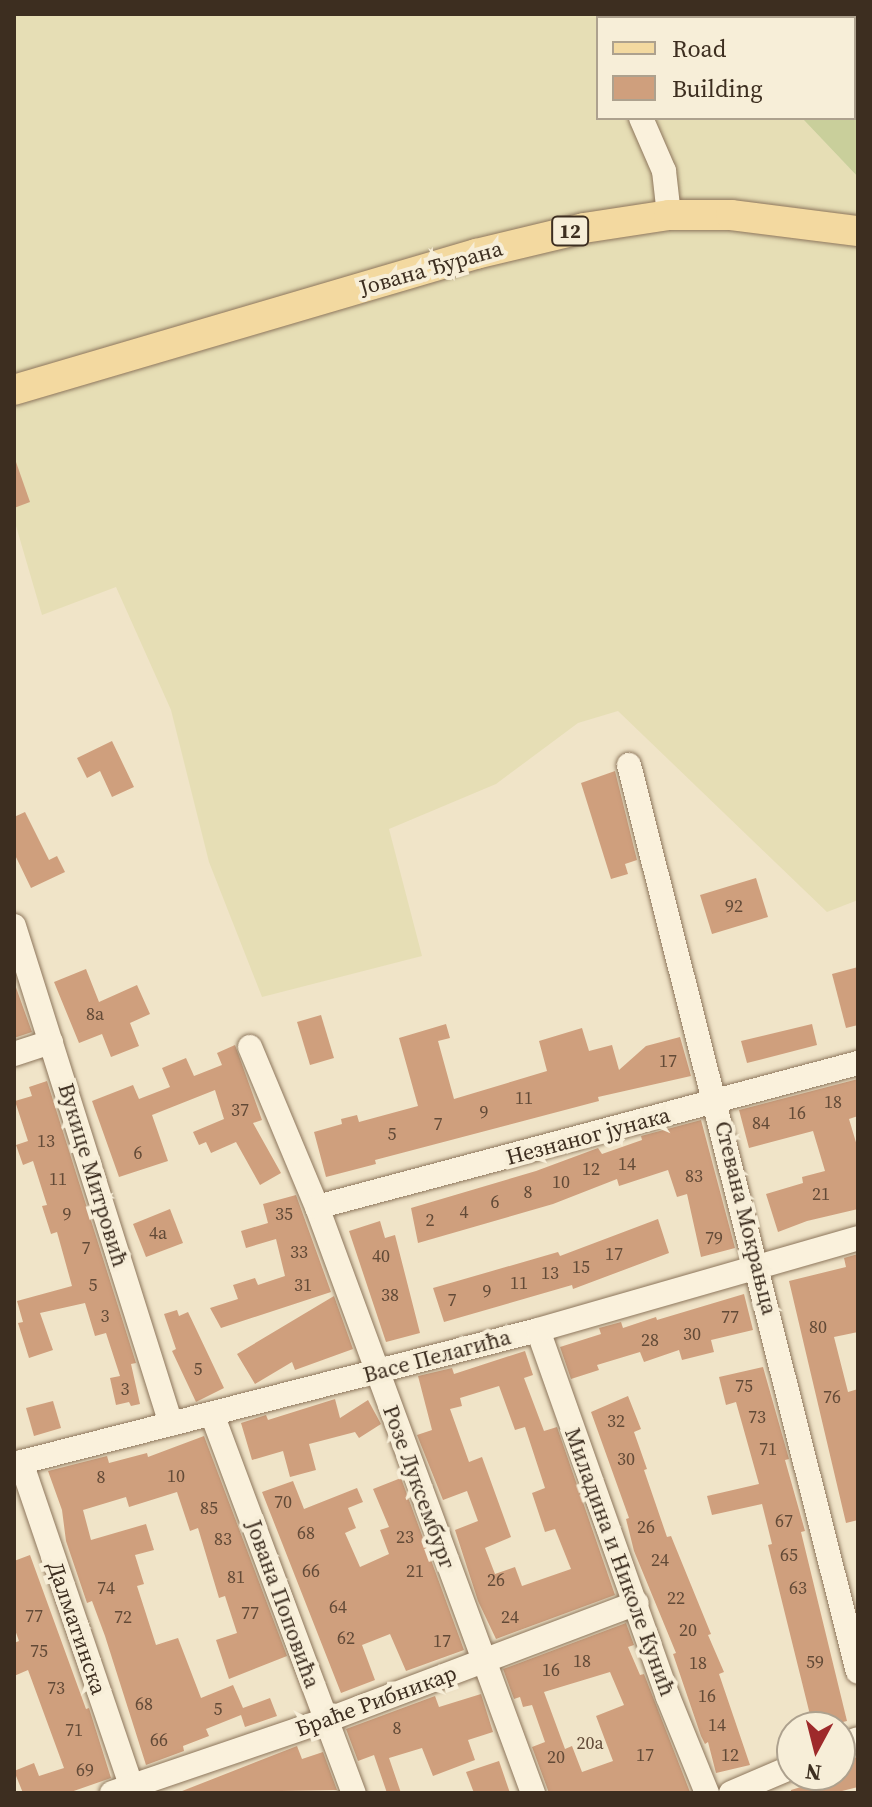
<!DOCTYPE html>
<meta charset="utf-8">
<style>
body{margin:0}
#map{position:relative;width:872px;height:1807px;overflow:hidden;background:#f0e4c8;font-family:"Source Serif 4",serif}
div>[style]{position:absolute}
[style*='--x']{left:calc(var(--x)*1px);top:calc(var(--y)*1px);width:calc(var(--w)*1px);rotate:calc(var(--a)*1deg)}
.farmland>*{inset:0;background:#e6deb5}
.green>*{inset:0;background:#c9cf9b}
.building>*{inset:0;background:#cf9f7d}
.roads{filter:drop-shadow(0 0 2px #8d765c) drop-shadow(0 0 2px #8d765c)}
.minor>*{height:24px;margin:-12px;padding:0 12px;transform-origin:12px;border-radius:12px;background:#faf1dc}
.major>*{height:30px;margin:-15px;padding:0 15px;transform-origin:15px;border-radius:15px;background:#f3d9a0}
span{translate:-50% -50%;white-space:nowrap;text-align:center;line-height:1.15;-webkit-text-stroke:8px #f7eed8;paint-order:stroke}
.number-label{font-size:18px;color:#624a37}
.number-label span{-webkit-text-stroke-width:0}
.shield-label span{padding:2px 6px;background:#f7eed8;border:2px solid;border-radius:6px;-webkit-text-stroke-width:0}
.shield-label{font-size:20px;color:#3d2e20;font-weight:700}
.street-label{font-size:22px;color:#3d2e20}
.frame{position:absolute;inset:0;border:16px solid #3d2e20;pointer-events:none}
.legend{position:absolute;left:596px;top:16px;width:260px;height:104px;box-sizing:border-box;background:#f7eed8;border:2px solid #ada18e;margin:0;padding:10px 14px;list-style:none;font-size:24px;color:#3d2e20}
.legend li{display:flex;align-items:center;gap:16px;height:40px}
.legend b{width:40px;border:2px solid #ada18e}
.north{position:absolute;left:776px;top:1711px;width:80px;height:80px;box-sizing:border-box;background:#f7eed8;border:2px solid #ada18e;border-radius:50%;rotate:187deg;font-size:22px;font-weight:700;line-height:32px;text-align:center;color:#3d2e20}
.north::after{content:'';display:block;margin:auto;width:28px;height:36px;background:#9e2a2b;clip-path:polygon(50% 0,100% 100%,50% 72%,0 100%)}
</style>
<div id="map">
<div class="farmland">
<div style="clip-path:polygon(14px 14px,710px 14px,714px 18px,598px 18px,598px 118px,802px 118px,858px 177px,858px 900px,827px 912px,618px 711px,578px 723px,496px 784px,389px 829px,422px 956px,262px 997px,209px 862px,171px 710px,116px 587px,42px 615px,14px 519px)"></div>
</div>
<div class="green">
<div style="clip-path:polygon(710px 14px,858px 14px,858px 177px,802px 118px,854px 118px,854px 18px,714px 18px)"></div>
</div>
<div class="building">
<div style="clip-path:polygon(16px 462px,30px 502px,14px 508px,14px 463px)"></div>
<div style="clip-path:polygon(112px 741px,134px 787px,112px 797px,100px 771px,87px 778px,77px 758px)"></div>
<div style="clip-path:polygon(615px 771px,637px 860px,625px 864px,628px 874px,611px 879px,581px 783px)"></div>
<div style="clip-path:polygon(25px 812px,49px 860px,57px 856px,65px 872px,31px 888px,14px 853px,14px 817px)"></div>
<div style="clip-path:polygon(756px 878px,768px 917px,712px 934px,700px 895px)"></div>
<div style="clip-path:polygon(858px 967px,858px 1025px,846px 1028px,832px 974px)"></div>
<div style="clip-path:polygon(86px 969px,99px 1002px,137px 985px,150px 1014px,130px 1023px,139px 1046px,111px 1057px,102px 1034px,79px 1043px,54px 982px)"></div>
<div style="clip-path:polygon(14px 982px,32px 1032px,14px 1038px)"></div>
<div style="clip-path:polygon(321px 1015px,334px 1058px,310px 1065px,297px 1022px)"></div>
<div style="clip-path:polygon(446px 1024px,450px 1038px,438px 1041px,454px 1099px,547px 1071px,539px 1041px,582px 1028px,589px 1051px,612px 1045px,619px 1070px,646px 1046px,680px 1037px,691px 1076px,598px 1097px,599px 1101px,375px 1160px,376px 1164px,326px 1177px,314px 1132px,342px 1124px,341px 1119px,357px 1115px,359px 1122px,418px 1106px,399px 1038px)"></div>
<div style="clip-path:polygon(812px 1024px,817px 1045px,747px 1063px,741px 1041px)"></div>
<div style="clip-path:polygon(235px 1045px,262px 1120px,253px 1123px,281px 1173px,260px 1185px,236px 1142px,211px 1153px,206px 1142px,199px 1145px,193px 1132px,224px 1119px,215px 1090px,152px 1115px,168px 1161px,119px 1177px,92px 1101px,133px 1085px,139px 1099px,170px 1087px,162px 1068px,186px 1058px,194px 1076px,222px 1065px,217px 1053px)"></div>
<div style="clip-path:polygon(858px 1079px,858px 1116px,849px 1119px,858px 1149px,858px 1209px,807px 1221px,778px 1232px,766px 1194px,803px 1183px,802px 1177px,825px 1171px,813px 1131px,749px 1148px,739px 1110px)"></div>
<div style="clip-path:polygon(47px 1081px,136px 1363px,131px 1364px,140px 1404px,131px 1406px,129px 1402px,116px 1405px,110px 1378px,120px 1376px,106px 1333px,95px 1336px,85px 1303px,40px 1313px,53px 1350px,29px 1358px,18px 1323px,23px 1322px,17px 1301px,72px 1286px,57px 1232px,51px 1234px,42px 1206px,47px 1205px,33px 1161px,23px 1165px,16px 1145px,28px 1141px,15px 1101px,32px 1096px,29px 1087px)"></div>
<div style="clip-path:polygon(701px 1120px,735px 1248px,701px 1257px,687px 1194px,677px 1197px,668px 1170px,619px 1186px,617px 1179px,553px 1204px,418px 1243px,411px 1208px,536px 1171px,598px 1148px,602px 1154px,642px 1140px,641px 1136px)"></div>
<div style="clip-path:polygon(296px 1195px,331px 1292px,221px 1328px,210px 1308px,238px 1299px,233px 1285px,255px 1278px,258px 1285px,285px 1276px,276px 1239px,246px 1248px,241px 1231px,268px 1223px,263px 1204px)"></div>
<div style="clip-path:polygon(170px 1209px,183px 1243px,146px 1257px,133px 1224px)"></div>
<div style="clip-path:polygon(658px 1219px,669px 1253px,573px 1289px,572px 1285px,444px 1322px,433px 1288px,558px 1252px,560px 1256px)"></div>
<div style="clip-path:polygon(380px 1221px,385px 1238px,395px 1235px,420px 1333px,386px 1342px,349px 1231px)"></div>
<div style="clip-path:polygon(858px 1254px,858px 1332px,834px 1337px,848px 1392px,858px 1389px,858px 1520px,846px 1523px,789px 1281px,846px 1267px,844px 1258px)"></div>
<div style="clip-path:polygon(744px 1294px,753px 1330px,711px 1340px,714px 1352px,682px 1360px,679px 1350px,644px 1362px,640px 1352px,597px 1365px,599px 1370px,571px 1379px,560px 1347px,601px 1334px,599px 1328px,621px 1322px,623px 1328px,656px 1317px,657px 1320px)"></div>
<div style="clip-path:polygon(334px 1296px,353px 1349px,295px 1370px,292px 1362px,255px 1384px,237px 1354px)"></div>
<div style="clip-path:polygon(177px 1310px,179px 1316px,188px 1312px,224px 1388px,196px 1402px,172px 1351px,176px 1349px,164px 1314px)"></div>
<div style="clip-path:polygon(evenodd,525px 1351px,533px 1375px,524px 1378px,544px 1431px,557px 1427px,615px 1595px,496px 1639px,478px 1601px,455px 1530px,478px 1521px,467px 1491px,443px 1500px,417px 1435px,432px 1430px,418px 1376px,452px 1368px,454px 1374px,525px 1351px,499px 1386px,515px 1430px,525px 1427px,545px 1488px,532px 1493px,545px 1532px,555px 1529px,571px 1569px,522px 1586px,515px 1567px,495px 1574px,485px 1548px,511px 1537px,482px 1457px,469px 1462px,450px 1409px,462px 1406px,460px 1398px,499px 1386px)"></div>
<div style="clip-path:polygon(763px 1367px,789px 1459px,785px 1460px,805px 1531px,801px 1532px,847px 1721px,822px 1727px,813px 1727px,768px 1545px,772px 1544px,762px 1504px,712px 1515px,707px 1496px,759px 1484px,736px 1402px,726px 1405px,719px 1377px)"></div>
<div style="clip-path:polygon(628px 1396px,641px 1429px,634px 1432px,647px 1469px,644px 1470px,667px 1537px,671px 1536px,711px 1634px,708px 1635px,724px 1672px,719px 1674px,750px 1765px,716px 1773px,708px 1742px,705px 1744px,701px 1736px,673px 1654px,676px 1653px,634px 1551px,626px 1519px,629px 1518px,591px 1412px)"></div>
<div style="clip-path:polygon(335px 1399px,340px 1418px,368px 1400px,381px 1424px,359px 1438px,355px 1432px,309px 1444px,316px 1470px,290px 1477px,283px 1451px,252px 1460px,241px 1423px,266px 1415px,268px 1420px)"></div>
<div style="clip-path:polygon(53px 1401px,61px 1428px,34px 1436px,26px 1408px)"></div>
<div style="clip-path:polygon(204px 1436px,287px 1656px,229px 1679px,216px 1640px,237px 1633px,225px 1596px,219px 1598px,198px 1528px,190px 1531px,177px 1492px,129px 1507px,126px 1497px,83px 1510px,91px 1540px,146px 1524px,154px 1550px,135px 1555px,144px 1584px,137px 1586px,156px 1645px,178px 1638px,201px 1698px,233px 1685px,243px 1708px,270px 1698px,277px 1716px,245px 1727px,241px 1715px,206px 1729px,209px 1736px,183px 1746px,184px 1751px,146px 1765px,105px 1636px,92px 1601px,87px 1603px,66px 1541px,62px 1510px,48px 1471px,107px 1456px,109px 1463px,147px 1453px,148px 1457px)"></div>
<div style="clip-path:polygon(401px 1478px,464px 1650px,406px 1671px,390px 1634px,362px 1645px,375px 1680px,341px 1693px,262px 1492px,293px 1481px,304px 1509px,357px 1488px,363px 1502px,348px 1508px,356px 1528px,345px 1533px,360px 1567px,389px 1554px,380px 1530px,389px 1527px,373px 1489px)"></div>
<div style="clip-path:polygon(30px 1555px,86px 1709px,89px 1708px,111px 1778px,68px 1793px,23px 1793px,14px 1771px,34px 1763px,39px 1776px,64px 1768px,28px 1670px,14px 1676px,14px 1643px,19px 1641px,14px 1627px,14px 1561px)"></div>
<div style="clip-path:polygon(evenodd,626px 1623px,634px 1645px,628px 1647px,640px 1675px,644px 1674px,690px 1792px,549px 1793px,532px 1747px,545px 1742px,532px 1705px,523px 1707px,520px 1697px,514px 1699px,503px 1669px,626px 1623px,610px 1672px,624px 1705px,596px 1716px,613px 1761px,582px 1772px,572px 1746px,565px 1749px,544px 1692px,610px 1672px)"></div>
<div style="clip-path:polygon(481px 1694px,493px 1732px,468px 1740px,475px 1760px,433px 1776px,422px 1748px,389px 1758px,401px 1793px,387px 1793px,374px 1755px,358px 1761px,346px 1729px,435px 1696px,439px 1707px)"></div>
<div style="clip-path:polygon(297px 1746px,302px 1759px,323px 1752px,337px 1790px,177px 1793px)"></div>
<div style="clip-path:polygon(858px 1757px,858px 1787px,834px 1793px,791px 1793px,791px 1790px,827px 1779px,826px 1775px,840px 1775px,840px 1761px)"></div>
<div style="clip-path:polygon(499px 1761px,510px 1793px,474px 1793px,466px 1772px)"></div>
</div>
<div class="roads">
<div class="minor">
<div style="--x:726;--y:18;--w:6;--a:-39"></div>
<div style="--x:641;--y:118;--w:58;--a:66.5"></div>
<div style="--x:664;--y:171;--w:44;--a:83.5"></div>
<div style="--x:629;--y:765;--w:935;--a:75.83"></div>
<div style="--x:14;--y:926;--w:522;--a:72.5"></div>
<div style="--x:250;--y:1047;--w:173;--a:67.3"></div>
<div style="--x:317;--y:1207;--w:625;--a:69.77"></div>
<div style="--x:14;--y:1054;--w:39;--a:-18"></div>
<div style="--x:317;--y:1207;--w:560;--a:-14.91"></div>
<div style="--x:538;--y:1330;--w:389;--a:70.5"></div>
<div style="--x:668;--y:1697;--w:104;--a:67.9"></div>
<div style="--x:212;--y:1414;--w:405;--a:69.5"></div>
<div style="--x:21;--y:1462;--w:350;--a:71.2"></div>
<div style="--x:14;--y:1464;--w:541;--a:-14.34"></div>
<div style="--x:538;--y:1330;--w:333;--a:-16"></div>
<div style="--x:840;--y:1746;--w:19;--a:-21"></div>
<div style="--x:112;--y:1793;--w:227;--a:-18.8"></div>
<div style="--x:327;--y:1720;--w:331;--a:-20.7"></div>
<div style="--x:731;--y:1793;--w:66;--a:-23.1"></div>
</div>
<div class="major">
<div style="--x:14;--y:390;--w:482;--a:-16.4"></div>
<div style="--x:476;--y:254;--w:111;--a:-13.5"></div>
<div style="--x:584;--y:228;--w:86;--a:-8.7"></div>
<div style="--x:669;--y:215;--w:62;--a:0"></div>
<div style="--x:731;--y:215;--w:128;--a:7.2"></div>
</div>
</div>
<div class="number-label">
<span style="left:734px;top:906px">92</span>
<span style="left:95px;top:1014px">8a</span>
<span style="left:668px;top:1061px">17</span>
<span style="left:524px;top:1098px">11</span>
<span style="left:833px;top:1102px">18</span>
<span style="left:240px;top:1110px">37</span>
<span style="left:484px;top:1112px">9</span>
<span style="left:797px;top:1113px">16</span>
<span style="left:761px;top:1123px">84</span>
<span style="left:438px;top:1124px">7</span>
<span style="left:392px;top:1134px">5</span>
<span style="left:46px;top:1141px">13</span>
<span style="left:138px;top:1153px">6</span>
<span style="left:627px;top:1164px">14</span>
<span style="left:591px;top:1169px">12</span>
<span style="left:694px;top:1176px">83</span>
<span style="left:58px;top:1179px">11</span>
<span style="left:561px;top:1182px">10</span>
<span style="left:528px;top:1192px">8</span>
<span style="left:821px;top:1194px">21</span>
<span style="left:495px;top:1202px">6</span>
<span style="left:464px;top:1212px">4</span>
<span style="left:67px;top:1214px">9</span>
<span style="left:284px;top:1214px">35</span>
<span style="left:430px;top:1220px">2</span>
<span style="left:158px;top:1233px">4a</span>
<span style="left:714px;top:1238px">79</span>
<span style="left:86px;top:1248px">7</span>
<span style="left:299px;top:1252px">33</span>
<span style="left:614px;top:1254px">17</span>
<span style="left:381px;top:1256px">40</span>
<span style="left:581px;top:1267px">15</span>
<span style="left:550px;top:1273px">13</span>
<span style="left:519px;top:1283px">11</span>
<span style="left:93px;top:1285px">5</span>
<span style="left:303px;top:1285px">31</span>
<span style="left:487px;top:1291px">9</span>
<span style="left:390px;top:1295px">38</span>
<span style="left:452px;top:1300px">7</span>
<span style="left:105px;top:1316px">3</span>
<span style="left:730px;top:1317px">77</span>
<span style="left:818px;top:1327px">80</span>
<span style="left:692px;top:1334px">30</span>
<span style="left:650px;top:1340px">28</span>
<span style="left:198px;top:1369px">5</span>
<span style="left:744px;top:1386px">75</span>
<span style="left:125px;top:1389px">3</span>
<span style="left:832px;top:1397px">76</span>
<span style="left:757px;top:1417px">73</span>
<span style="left:616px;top:1421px">32</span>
<span style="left:768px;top:1449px">71</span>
<span style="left:626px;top:1459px">30</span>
<span style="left:176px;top:1476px">10</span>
<span style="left:101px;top:1477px">8</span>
<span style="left:283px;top:1502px">70</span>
<span style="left:209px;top:1508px">85</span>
<span style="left:784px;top:1521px">67</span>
<span style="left:646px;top:1527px">26</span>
<span style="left:306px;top:1533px">68</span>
<span style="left:405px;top:1537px">23</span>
<span style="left:223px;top:1539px">83</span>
<span style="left:789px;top:1555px">65</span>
<span style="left:660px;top:1560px">24</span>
<span style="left:311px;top:1571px">66</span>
<span style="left:415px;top:1571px">21</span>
<span style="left:236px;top:1577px">81</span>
<span style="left:496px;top:1580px">26</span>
<span style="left:106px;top:1588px">74</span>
<span style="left:798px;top:1588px">63</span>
<span style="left:676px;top:1598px">22</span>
<span style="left:338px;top:1607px">64</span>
<span style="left:250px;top:1613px">77</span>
<span style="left:34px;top:1616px">77</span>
<span style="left:123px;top:1617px">72</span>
<span style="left:510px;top:1617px">24</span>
<span style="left:688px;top:1630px">20</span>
<span style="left:346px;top:1638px">62</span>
<span style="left:442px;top:1641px">17</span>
<span style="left:39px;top:1651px">75</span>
<span style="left:582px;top:1661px">18</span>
<span style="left:815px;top:1662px">59</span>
<span style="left:698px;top:1663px">18</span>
<span style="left:551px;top:1670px">16</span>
<span style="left:56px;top:1688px">73</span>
<span style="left:707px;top:1696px">16</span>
<span style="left:144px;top:1704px">68</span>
<span style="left:218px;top:1709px">5</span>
<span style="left:717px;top:1725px">14</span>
<span style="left:397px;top:1728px">8</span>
<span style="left:74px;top:1730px">71</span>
<span style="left:159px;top:1740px">66</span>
<span style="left:590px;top:1743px">20a</span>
<span style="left:645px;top:1755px">17</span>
<span style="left:730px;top:1755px">12</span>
<span style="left:556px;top:1757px">20</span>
<span style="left:85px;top:1770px">69</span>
</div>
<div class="shield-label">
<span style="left:570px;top:231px">12</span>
</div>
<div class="street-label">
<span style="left:431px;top:268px;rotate:-16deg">Јована Ђурана</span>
<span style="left:588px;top:1136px;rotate:-15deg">Незнаног јунака</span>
<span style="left:93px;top:1175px;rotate:73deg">Вукице Митровић</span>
<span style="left:746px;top:1218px;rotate:76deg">Стевана Мокрањца</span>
<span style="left:437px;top:1356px;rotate:-15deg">Васе Пелагића</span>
<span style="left:419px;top:1487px;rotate:70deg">Розе Луксембург</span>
<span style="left:620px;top:1562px;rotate:70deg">Миладина и Николе Кунић</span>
<span style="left:283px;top:1604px;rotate:70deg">Јована Поповића</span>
<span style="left:77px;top:1628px;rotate:71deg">Далматинска</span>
<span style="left:376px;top:1701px;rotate:-20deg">Браће Рибникар</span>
</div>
<div class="frame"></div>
<ul class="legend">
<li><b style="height:10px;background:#f3d9a0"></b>Road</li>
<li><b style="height:22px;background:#cf9f7d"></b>Building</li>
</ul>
<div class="north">N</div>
</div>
